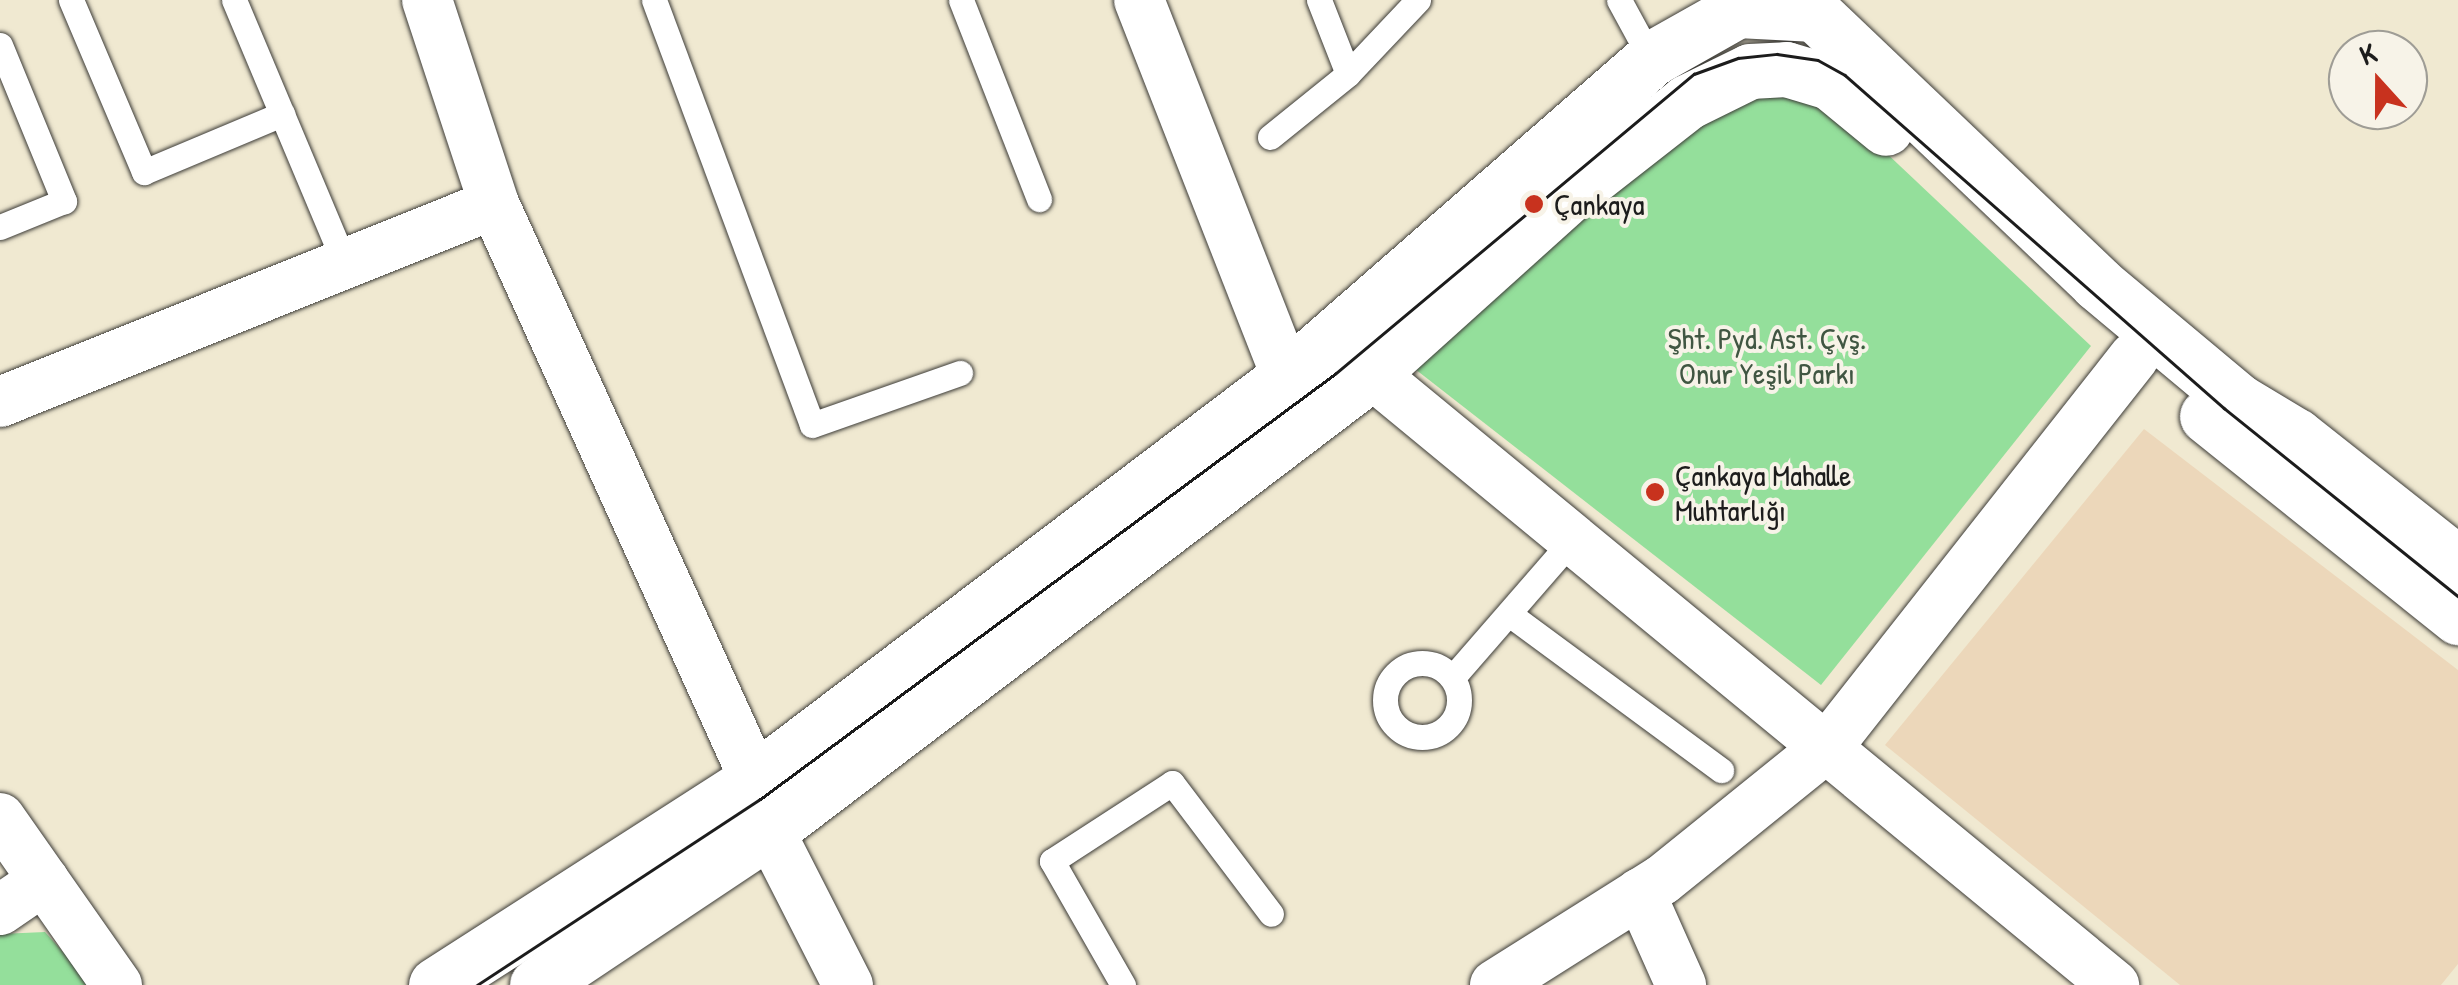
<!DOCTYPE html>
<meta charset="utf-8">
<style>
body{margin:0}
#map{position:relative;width:2458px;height:985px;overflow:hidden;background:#f0e9d1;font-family:"Patrick Hand",sans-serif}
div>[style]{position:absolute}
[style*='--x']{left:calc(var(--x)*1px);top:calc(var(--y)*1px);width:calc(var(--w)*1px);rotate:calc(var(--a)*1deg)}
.built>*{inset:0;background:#ecd7ba}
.green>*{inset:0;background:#94df9b}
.roads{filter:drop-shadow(0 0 2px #3c3b37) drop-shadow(0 0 2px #3c3b37)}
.service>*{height:25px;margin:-12.5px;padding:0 12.5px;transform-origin:12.5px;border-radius:12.5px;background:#fff}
.service>.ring{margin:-12.5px;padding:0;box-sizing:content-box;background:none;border:25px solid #fff;border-radius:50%}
.minor>*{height:50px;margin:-25px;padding:0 25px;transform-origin:25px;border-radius:25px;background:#fff}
.secondary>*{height:55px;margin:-27.5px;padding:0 27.5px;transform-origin:27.5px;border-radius:27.5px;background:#fff}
.tram>*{height:2.5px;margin:-1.25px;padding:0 1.25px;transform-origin:1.25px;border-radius:1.25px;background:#1c1c1c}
.dots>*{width:28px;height:28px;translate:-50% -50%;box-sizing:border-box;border:5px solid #f7f3e8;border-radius:50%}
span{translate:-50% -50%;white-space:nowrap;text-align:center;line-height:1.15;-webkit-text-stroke:8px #f7f3e8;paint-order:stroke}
.poi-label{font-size:30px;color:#1c1c1c}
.left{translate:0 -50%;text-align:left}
.park-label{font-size:30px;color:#405642}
.north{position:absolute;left:2328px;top:30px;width:100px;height:100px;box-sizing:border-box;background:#f7f3e8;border:2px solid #9f9d96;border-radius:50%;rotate:339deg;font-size:28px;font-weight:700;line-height:40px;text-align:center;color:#1c1c1c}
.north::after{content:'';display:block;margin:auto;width:35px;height:45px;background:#c8321e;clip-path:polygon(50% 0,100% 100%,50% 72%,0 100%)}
</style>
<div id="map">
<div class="built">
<div style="clip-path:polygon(2144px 429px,2458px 670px,2458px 964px,2441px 985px,2180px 985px,1885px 745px)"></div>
</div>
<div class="green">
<div style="clip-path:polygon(1781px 85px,1864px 132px,2091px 346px,1821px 685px,1406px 362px,1701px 112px)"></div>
<div style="clip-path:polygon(45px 932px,93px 985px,0 985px,0 934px)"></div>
</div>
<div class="roads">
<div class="service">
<div style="--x:71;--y:0;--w:187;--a:67"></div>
<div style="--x:144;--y:172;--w:150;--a:-22.8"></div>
<div style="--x:234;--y:0;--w:286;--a:67.2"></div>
<div style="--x:654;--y:0;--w:453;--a:69.6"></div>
<div style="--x:812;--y:425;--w:157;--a:-19.4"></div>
<div style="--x:961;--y:0;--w:214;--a:68.6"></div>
<div style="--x:1319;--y:0;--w:79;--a:68.6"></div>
<div style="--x:1619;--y:0;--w:67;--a:61.5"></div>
<div style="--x:0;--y:45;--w:169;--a:67.7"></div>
<div style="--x:64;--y:201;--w:69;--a:157.9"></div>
<div style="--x:1270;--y:137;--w:100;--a:-38.9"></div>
<div style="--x:1348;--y:74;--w:102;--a:-46.6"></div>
<div style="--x:1512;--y:616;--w:260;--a:36.4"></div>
<div class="ring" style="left:1385px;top:663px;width:49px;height:49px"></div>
<div style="--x:1453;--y:677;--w:184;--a:-49"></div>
<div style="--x:1123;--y:985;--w:143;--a:-119.8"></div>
<div style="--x:1052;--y:861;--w:143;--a:-33"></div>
<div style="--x:1172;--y:783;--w:164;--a:52.9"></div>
</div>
<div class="minor">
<div style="--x:427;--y:0;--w:215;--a:71.8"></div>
<div style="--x:494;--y:204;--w:632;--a:65.62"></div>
<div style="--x:755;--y:780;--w:52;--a:74.4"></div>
<div style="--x:769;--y:830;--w:174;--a:63"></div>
<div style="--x:1139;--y:0;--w:405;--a:68.6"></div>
<div style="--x:1287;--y:377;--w:84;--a:-2.7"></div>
<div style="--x:1371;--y:373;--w:963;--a:39.48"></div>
<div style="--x:0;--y:402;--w:532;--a:-21.84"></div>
<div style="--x:0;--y:818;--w:204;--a:55"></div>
<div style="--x:1640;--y:893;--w:101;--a:66"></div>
<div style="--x:0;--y:910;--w:53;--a:-34.3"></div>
<div style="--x:1495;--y:985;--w:197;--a:-32.2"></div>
<div style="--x:1662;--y:880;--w:213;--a:-38.9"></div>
<div style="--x:1828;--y:746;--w:495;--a:-51.8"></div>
</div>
<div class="secondary">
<div style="--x:2207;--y:416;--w:322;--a:38.7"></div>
<div style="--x:436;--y:985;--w:379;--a:-32.7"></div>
<div style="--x:755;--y:780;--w:667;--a:-37.14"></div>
<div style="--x:1287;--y:377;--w:483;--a:-41.1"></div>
<div style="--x:1651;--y:59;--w:100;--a:-29.4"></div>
<div style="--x:1738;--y:10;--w:77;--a:3"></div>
<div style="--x:1815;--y:14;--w:390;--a:43.6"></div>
<div style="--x:2097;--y:283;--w:184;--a:39.9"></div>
<div style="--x:2238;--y:401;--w:68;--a:31.1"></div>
<div style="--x:2296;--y:436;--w:206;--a:38.3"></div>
<div style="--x:537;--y:985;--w:279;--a:-33.7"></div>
<div style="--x:769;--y:830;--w:756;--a:-37.2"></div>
<div style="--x:1371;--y:373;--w:270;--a:-42"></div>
<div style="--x:1572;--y:192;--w:146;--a:-38"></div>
<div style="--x:1687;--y:102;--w:70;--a:-26.2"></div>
<div style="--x:1750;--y:71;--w:36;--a:-3"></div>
<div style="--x:1786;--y:69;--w:46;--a:16.5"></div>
<div style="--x:1830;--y:82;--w:72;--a:39.4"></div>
</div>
</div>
<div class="tram">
<div style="--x:477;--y:985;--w:337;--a:-33.3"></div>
<div style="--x:759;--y:800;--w:716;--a:-36.49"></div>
<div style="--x:1335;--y:374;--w:468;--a:-39.9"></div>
<div style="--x:1694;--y:74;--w:47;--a:-20"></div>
<div style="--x:1738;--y:58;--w:39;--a:-6"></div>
<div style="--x:1777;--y:54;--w:41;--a:8.3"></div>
<div style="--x:1818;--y:60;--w:31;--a:29"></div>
<div style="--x:1845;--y:75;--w:505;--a:41.3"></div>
<div style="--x:2224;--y:408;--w:300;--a:38.8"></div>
</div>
<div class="dots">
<div style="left:1534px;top:204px;background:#c8321e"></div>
<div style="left:1655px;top:492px;background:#c8321e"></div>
</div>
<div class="poi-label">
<span class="left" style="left:1554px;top:204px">Çankaya</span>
<span class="left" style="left:1675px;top:492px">Çankaya Mahalle<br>Muhtarlığı</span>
</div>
<div class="park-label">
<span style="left:1767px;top:355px">Şht. Pyd. Ast. Çvş.<br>Onur Yeşil Parkı</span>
</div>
<div class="north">K</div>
</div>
